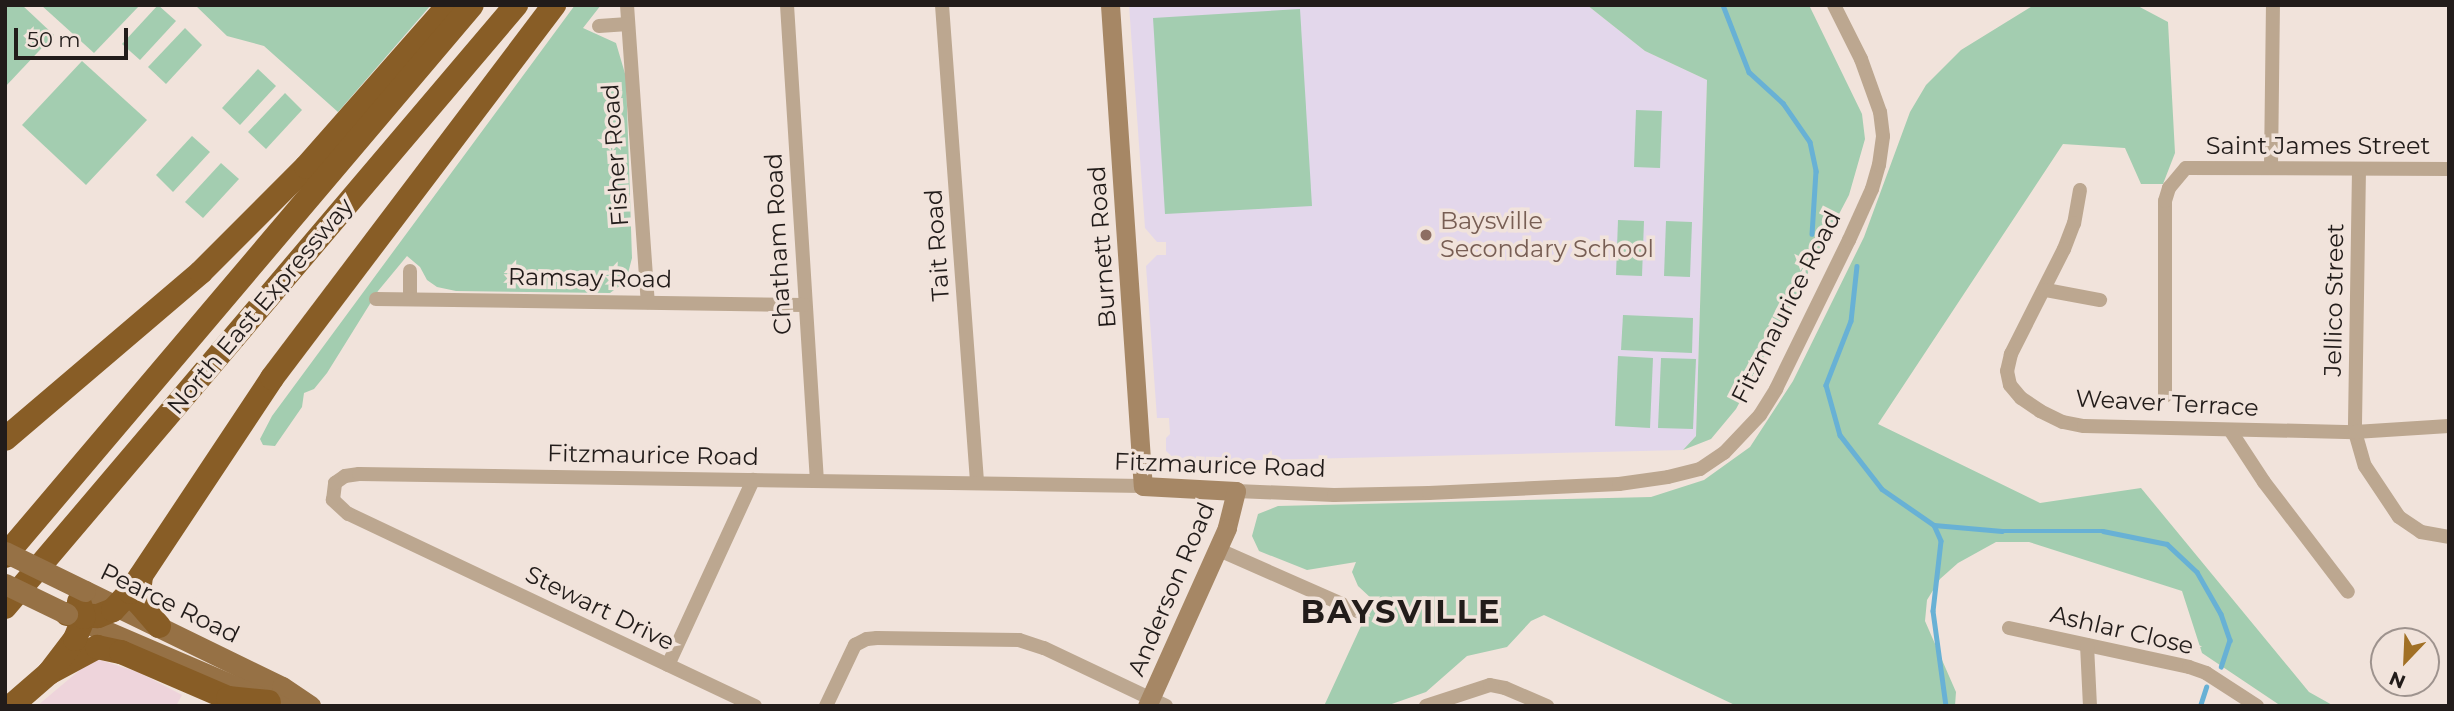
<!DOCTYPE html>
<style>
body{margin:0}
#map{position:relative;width:2454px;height:711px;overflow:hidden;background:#f1e3db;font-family:Montserrat,sans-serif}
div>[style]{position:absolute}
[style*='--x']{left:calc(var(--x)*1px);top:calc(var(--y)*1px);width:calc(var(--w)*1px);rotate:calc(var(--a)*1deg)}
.commercial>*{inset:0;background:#eed4db}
.education>*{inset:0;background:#e3d7eb}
.green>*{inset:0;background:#a3cdb0}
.stream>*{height:4.5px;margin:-2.25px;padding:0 2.25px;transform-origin:2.25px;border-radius:2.25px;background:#68b1d5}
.street>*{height:14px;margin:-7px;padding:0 7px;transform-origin:7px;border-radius:7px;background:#bca790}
.secondary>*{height:19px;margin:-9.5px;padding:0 9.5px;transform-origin:9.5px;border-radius:9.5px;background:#a68765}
.primary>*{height:21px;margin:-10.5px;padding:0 10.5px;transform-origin:10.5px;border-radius:10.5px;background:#967145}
.highway>*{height:24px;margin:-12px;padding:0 12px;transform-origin:12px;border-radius:12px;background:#885d26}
.primary-bridge>*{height:21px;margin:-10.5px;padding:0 10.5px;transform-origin:10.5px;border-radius:10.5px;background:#967145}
.dots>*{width:19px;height:19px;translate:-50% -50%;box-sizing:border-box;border:4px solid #f1e3db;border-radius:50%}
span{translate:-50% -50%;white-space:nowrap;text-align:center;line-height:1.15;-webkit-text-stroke:7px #f1e3db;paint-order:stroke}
.street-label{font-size:24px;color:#221c1a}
.education-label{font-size:24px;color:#785e54}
.left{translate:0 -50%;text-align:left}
.district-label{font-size:32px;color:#221c1a;font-weight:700;letter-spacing:2px}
.frame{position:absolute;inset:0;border:7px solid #221c1a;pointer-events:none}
.north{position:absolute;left:2370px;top:627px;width:70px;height:70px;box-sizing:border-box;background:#f1e3db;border:2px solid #9e938e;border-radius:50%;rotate:203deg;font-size:19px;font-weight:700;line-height:28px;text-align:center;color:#221c1a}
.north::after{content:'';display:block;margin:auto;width:24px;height:32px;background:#a17025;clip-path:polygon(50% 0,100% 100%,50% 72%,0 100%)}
.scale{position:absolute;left:14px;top:28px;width:114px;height:32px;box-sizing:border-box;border:4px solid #221c1a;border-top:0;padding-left:9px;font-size:21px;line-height:24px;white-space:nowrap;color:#221c1a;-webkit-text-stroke:5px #f1e3db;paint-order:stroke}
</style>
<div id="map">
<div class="commercial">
<div style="clip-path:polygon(94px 658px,138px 672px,182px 695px,176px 706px,37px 706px)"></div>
</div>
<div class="education">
<div style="clip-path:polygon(1129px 5px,1587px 5px,1645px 51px,1707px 80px,1696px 436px,1683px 450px,1178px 462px,1166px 451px,1166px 438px,1170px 434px,1169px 418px,1157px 418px,1146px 266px,1157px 255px,1166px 255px,1166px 242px,1157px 242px,1145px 228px)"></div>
</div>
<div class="green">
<div style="clip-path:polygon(5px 5px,22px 5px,54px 35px,5px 87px)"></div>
<div style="clip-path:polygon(41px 5px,140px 5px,94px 53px)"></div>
<div style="clip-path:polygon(158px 5px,176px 21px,140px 60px,122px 44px)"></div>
<div style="clip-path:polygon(195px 5px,431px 5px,338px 112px,264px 46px,227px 36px)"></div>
<div style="clip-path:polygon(575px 5px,601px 5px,583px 28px,616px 43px,626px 77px,632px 258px,626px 281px,610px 293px,456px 291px,437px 287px,427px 280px,420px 267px,407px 256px,378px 291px,327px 373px,314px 389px,304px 393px,302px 407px,275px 446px,263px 445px,260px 439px,272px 416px)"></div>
<div style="clip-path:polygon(1587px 5px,1809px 5px,1862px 114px,1865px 139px,1849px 195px,1774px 338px,1736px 409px,1711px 439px,1683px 450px,1696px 436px,1707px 80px,1645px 51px)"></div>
<div style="clip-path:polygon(2034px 5px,2136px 5px,2168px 22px,2175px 153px,2163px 184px,2141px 184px,2125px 148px,2063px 144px,1878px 424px,2040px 503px,2141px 488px,2309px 692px,2334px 706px,2281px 706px,2202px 653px,2182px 591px,2029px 542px,1996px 542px,1958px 563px,1940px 579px,1927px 600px,1925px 621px,1956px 692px,1955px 706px,1737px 706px,1544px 615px,1531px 621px,1507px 647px,1467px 656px,1426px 692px,1386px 706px,1324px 706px,1373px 600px,1358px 586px,1352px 572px,1356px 562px,1307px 570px,1259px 551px,1252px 536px,1258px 514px,1278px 506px,1651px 497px,1704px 480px,1750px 447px,1793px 381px,1864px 237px,1910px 112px,1926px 85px,1961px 50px)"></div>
<div style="clip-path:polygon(1300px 9px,1312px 206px,1165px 214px,1153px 18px)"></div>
<div style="clip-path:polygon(185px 28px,202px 45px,166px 84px,148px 67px)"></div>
<div style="clip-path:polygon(82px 61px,147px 120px,86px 185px,22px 125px)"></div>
<div style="clip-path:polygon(258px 69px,276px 86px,240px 125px,222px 108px)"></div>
<div style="clip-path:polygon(285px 93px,302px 110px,266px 149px,248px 132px)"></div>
<div style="clip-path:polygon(1636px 110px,1662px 111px,1660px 168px,1634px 167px)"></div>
<div style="clip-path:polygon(192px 136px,210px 152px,173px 192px,156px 175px)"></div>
<div style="clip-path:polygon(221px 163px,239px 179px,203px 218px,185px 202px)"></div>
<div style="clip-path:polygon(1618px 220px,1644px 221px,1642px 276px,1616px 275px)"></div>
<div style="clip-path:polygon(1666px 221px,1692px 222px,1690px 277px,1664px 276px)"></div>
<div style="clip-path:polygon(1623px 315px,1693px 318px,1692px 353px,1621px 350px)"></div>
<div style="clip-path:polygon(1618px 356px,1653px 358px,1650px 428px,1615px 426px)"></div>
<div style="clip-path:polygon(1661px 358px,1696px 359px,1693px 429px,1658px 428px)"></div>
</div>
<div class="stream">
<div style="--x:1723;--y:5;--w:72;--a:68.8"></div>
<div style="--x:1749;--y:72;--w:46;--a:42.4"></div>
<div style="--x:1783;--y:103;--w:47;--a:55.3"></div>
<div style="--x:1810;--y:142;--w:30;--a:78"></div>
<div style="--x:1816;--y:171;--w:63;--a:93.6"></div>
<div style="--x:1857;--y:266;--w:55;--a:96.2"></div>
<div style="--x:1851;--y:321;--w:69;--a:111.3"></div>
<div style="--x:1826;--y:385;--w:52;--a:74.4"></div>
<div style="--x:1840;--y:435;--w:68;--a:52.1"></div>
<div style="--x:1882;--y:489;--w:63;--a:34.7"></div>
<div style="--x:1934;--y:525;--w:68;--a:5"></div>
<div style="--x:2002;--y:531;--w:101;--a:0"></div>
<div style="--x:2103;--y:531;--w:65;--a:11.5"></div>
<div style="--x:2167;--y:544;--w:41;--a:43"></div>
<div style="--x:2197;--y:572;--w:48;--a:60.3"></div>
<div style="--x:2221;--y:614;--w:28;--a:71"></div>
<div style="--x:2230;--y:640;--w:28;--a:108"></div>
<div style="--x:1934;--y:525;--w:17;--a:66"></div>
<div style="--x:1941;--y:541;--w:70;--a:96.5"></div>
<div style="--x:1933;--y:611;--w:96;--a:82.2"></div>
<div style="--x:2200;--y:706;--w:20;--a:-72"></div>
</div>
<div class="street">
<div style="--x:627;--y:5;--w:298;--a:86"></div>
<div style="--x:787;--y:5;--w:477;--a:86.4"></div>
<div style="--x:942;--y:5;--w:478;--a:85.8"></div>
<div style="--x:599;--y:26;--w:29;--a:-4"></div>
<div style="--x:2271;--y:166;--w:161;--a:-89.3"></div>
<div style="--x:2359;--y:169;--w:263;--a:90.9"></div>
<div style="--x:2355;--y:432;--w:35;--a:74"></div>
<div style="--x:2365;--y:466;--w:61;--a:56.3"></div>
<div style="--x:2399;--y:517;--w:27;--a:34"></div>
<div style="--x:2421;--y:532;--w:28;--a:10"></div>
<div style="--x:2080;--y:190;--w:34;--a:100"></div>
<div style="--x:2074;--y:223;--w:28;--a:111"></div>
<div style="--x:2064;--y:249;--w:118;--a:116.8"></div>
<div style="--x:2011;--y:354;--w:17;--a:103"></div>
<div style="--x:2007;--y:371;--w:14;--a:78"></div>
<div style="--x:2010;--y:385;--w:17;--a:50"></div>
<div style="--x:2021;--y:398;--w:23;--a:34"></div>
<div style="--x:2040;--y:411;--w:25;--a:26"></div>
<div style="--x:2063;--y:422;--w:21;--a:11"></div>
<div style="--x:2084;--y:426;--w:271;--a:1.3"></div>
<div style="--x:2355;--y:432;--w:94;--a:-3.7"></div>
<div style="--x:410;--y:271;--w:28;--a:90"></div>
<div style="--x:2046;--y:290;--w:55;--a:10.5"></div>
<div style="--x:376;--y:299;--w:428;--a:0.8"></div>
<div style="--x:2165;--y:396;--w:195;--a:-90"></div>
<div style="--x:2165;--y:201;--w:14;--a:-73"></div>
<div style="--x:2169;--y:188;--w:26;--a:-50"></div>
<div style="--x:2186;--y:168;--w:263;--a:0.2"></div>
<div style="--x:2230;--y:430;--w:62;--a:56.8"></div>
<div style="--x:2264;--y:482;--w:138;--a:52.6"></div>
<div style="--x:1236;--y:491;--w:98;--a:2.3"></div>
<div style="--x:1334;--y:495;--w:95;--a:-1.2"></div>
<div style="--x:1429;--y:493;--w:190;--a:-2.7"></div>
<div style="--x:1619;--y:484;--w:49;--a:-8.1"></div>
<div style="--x:1668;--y:477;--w:33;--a:-14"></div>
<div style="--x:1700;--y:469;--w:29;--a:-34"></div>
<div style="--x:1724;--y:453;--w:52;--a:-46.5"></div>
<div style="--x:1760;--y:415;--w:31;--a:-58"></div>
<div style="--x:1776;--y:389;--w:166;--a:-63.9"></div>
<div style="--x:1849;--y:240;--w:56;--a:-65.7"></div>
<div style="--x:1872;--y:189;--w:25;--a:-74"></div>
<div style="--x:1879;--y:165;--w:29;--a:-82"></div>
<div style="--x:1883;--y:136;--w:24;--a:-97"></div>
<div style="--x:1880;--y:112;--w:56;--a:-109.7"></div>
<div style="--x:1861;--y:59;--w:60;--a:-116.6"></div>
<div style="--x:1217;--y:549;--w:158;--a:23.8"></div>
<div style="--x:2009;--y:628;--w:184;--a:12.2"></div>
<div style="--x:2189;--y:667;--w:18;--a:19"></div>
<div style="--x:2206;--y:673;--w:61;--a:32.9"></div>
<div style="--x:2087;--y:645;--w:61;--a:87.2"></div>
<div style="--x:668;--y:665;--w:204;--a:-65.3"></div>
<div style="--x:755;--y:706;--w:450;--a:-154.7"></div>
<div style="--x:348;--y:514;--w:21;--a:-137"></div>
<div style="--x:333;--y:500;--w:17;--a:-83"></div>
<div style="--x:335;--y:483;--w:12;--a:-35"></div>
<div style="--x:345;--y:476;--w:14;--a:-8"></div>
<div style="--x:359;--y:474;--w:784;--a:0.88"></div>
<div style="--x:826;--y:706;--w:68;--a:-64.6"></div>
<div style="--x:855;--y:645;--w:13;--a:-27"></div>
<div style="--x:867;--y:639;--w:10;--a:-6"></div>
<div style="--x:877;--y:638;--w:142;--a:0.8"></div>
<div style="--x:1019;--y:640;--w:26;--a:18"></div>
<div style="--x:1044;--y:648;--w:135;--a:25.4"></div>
<div style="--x:1426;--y:706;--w:67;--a:-18.2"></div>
<div style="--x:1490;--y:685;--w:15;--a:11"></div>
<div style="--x:1505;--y:688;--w:46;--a:23.2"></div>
</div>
<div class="secondary">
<div style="--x:1110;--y:5;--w:482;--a:86.1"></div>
<div style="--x:1143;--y:486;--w:93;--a:3.1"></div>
<div style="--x:1236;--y:491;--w:38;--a:104"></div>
<div style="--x:1227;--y:528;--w:195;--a:114.2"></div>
</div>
<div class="primary">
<div style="--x:85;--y:591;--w:219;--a:26"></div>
<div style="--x:282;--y:687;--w:34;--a:34"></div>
<div style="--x:73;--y:617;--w:226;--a:23.2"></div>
</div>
<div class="highway">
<div style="--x:5;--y:439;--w:257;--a:-40.4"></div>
<div style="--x:201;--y:272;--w:148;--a:-45"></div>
<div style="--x:306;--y:167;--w:216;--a:-48.6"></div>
<div style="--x:5;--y:556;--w:722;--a:-49.72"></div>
<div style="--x:141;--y:576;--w:26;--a:97"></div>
<div style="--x:138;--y:602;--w:32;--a:49"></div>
<div style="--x:5;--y:607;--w:790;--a:-49.67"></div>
<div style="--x:67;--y:614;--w:31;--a:4"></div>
<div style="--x:98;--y:616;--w:16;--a:-22"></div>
<div style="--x:113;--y:610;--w:25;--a:-47"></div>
<div style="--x:130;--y:592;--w:257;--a:-56.4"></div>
<div style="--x:272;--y:378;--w:468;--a:-52.9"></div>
<div style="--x:49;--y:673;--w:55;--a:-28.4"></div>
<div style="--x:97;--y:647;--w:25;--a:12"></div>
<div style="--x:121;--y:652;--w:116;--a:23.3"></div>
<div style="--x:228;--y:698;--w:41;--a:5.6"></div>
<div style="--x:11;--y:706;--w:50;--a:-41"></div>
<div style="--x:49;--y:673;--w:43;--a:-52.6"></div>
<div style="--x:75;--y:639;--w:24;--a:-68"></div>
<div style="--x:84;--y:617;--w:16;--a:-108"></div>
</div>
<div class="primary-bridge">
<div style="--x:5;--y:552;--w:89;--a:26"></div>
<div style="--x:5;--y:584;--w:69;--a:25.8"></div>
</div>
<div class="dots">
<div style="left:1426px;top:235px;background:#8d6e63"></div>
</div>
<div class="street-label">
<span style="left:2318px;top:146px">Saint James Street</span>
<span style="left:615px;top:155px;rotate:-94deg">Fisher Road</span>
<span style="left:778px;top:244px;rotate:-93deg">Chatham Road</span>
<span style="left:937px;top:245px;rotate:-94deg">Tait Road</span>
<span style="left:1102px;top:247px;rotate:-94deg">Burnett Road</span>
<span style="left:590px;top:278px;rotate:1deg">Ramsay Road</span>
<span style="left:2334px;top:300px;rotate:-89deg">Jellico Street</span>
<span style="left:260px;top:306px;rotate:-50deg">North East Expressway</span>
<span style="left:1786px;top:307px;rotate:-63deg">Fitzmaurice Road</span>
<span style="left:2167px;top:403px;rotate:3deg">Weaver Terrace</span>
<span style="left:653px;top:455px;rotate:1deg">Fitzmaurice Road</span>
<span style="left:1220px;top:465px;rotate:2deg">Fitzmaurice Road</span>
<span style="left:1171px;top:589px;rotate:-67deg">Anderson Road</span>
<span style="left:170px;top:603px;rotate:26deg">Pearce Road</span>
<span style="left:600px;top:608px;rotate:26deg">Stewart Drive</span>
<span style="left:2122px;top:630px;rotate:13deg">Ashlar Close</span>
</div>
<div class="education-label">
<span class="left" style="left:1440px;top:235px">Baysville<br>Secondary School</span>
</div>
<div class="district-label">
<span style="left:1401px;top:612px">BAYSVILLE</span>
</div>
<div class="frame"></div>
<div class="north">N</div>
<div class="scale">50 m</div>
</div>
